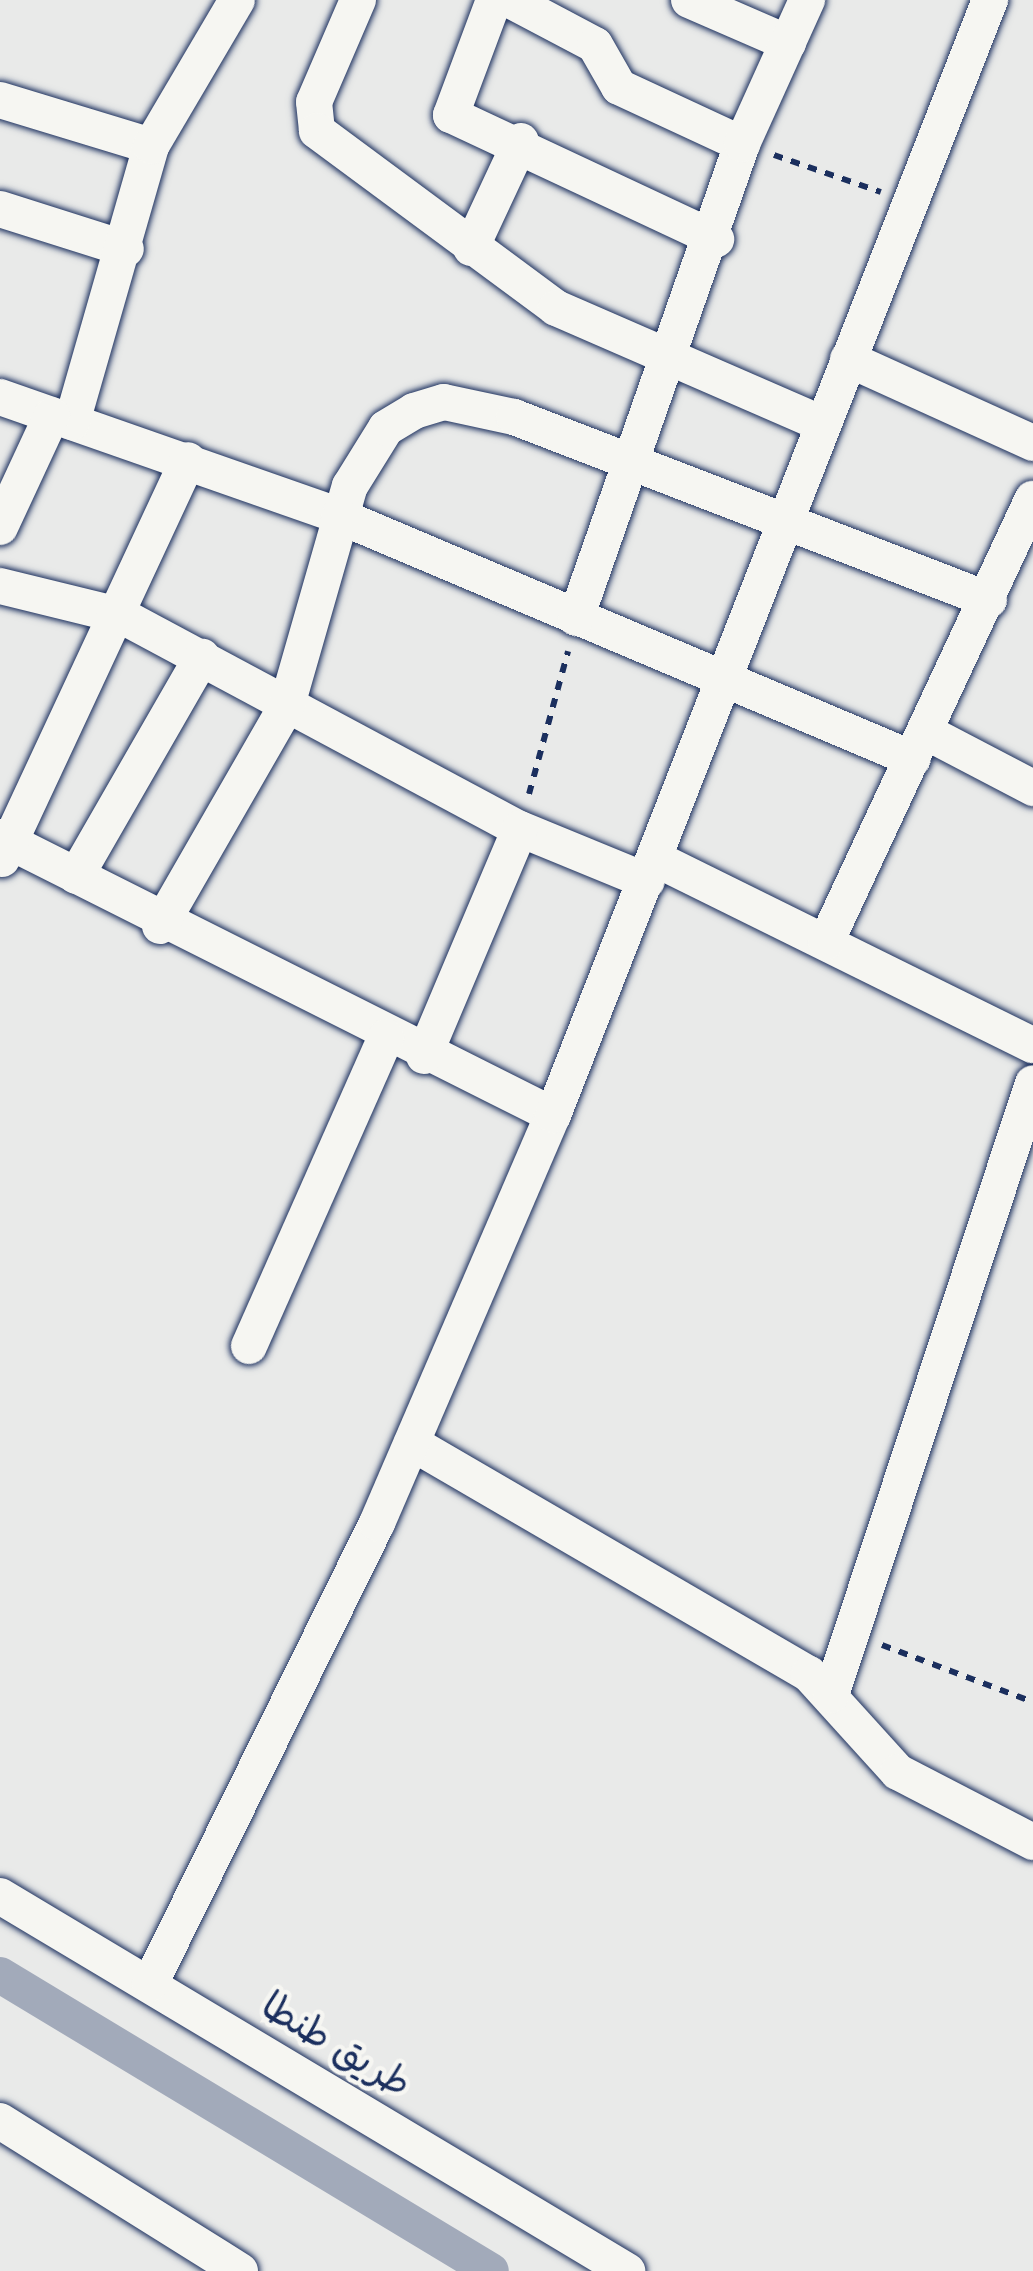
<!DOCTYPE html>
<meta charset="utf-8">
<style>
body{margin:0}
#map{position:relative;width:1033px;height:2271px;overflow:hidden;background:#e9eae9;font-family:Mynerve,"Playpen Sans Arabic",sans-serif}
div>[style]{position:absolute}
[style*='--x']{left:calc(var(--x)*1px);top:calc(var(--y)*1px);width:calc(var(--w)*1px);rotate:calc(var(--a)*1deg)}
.canal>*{height:36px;margin:-18px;padding:0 18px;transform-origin:18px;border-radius:18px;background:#a2aaba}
.path>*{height:6px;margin-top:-3px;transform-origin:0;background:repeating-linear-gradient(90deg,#1b2f5e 0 9px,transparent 0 18px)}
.roads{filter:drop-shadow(0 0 3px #1b2f5e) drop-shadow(0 0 3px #1b2f5e)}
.minor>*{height:36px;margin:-18px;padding:0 18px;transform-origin:18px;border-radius:18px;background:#f6f6f2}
span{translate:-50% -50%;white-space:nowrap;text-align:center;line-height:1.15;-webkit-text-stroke:9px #f6f6f2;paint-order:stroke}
.street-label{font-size:39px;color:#1b2f5e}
</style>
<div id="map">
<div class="canal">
<div style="--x:0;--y:1975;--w:573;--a:31.08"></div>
</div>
<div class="path">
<div style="--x:774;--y:155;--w:113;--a:19.1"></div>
<div style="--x:529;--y:794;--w:148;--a:-74.7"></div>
<div style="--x:882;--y:1645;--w:161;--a:20.7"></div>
</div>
<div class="roads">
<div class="minor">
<div style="--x:358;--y:0;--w:111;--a:113.3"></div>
<div style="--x:314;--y:102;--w:29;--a:84"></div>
<div style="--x:317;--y:131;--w:297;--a:36.5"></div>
<div style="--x:556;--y:308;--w:291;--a:23.5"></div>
<div style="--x:494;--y:0;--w:123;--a:110.5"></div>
<div style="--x:451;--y:115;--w:293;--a:25.1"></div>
<div style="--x:510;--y:0;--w:96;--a:27.9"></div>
<div style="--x:595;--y:45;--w:48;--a:60.3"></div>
<div style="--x:619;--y:87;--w:136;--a:24.9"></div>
<div style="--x:689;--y:0;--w:108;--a:23.5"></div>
<div style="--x:0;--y:100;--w:158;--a:16.9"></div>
<div style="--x:0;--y:209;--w:132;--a:17.6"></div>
<div style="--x:471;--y:248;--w:118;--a:-65"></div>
<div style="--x:848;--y:359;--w:203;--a:24.4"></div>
<div style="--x:0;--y:397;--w:359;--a:19.3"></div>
<div style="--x:339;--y:516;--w:623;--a:22.95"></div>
<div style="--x:72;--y:422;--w:287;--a:-74"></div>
<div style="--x:151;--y:146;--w:169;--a:-59.5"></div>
<div style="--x:0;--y:527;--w:123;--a:-65.1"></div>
<div style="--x:0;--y:586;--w:126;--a:13.8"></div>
<div style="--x:122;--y:616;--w:451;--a:28.2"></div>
<div style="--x:520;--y:829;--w:137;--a:22.3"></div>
<div style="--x:576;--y:618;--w:502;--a:-70.7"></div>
<div style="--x:742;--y:144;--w:158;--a:-65.7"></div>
<div style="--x:926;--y:732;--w:121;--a:27.6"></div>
<div style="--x:0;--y:837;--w:619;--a:26.69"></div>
<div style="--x:2;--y:859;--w:440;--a:-65"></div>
<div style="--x:656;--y:859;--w:420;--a:26.3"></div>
<div style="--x:76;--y:876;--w:253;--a:-60.1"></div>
<div style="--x:160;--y:926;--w:255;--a:-60.1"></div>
<div style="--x:287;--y:705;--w:228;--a:-74"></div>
<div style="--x:350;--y:486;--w:68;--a:-58.2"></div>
<div style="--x:386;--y:428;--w:33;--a:-31"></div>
<div style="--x:414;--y:411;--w:31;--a:-17"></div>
<div style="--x:444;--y:402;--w:72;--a:12.1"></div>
<div style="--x:514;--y:417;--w:509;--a:21.07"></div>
<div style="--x:826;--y:942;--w:489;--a:-65"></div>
<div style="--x:424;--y:1056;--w:246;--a:-67.1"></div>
<div style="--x:249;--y:1346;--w:338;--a:-66.1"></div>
<div style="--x:412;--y:1443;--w:459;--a:30.2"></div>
<div style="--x:809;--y:1674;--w:132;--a:47.8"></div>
<div style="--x:898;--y:1772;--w:152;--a:27.4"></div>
<div style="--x:831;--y:1695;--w:644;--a:-71.73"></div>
<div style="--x:0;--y:1896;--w:731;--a:30.88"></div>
<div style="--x:150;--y:1984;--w:514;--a:-63.78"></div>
<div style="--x:377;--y:1523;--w:444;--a:-66.7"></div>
<div style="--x:553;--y:1115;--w:1198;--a:-68.6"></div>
<div style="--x:0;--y:2121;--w:283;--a:32"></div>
</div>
</div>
<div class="street-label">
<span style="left:335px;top:2047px;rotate:31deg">طريق طنطا</span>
</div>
</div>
